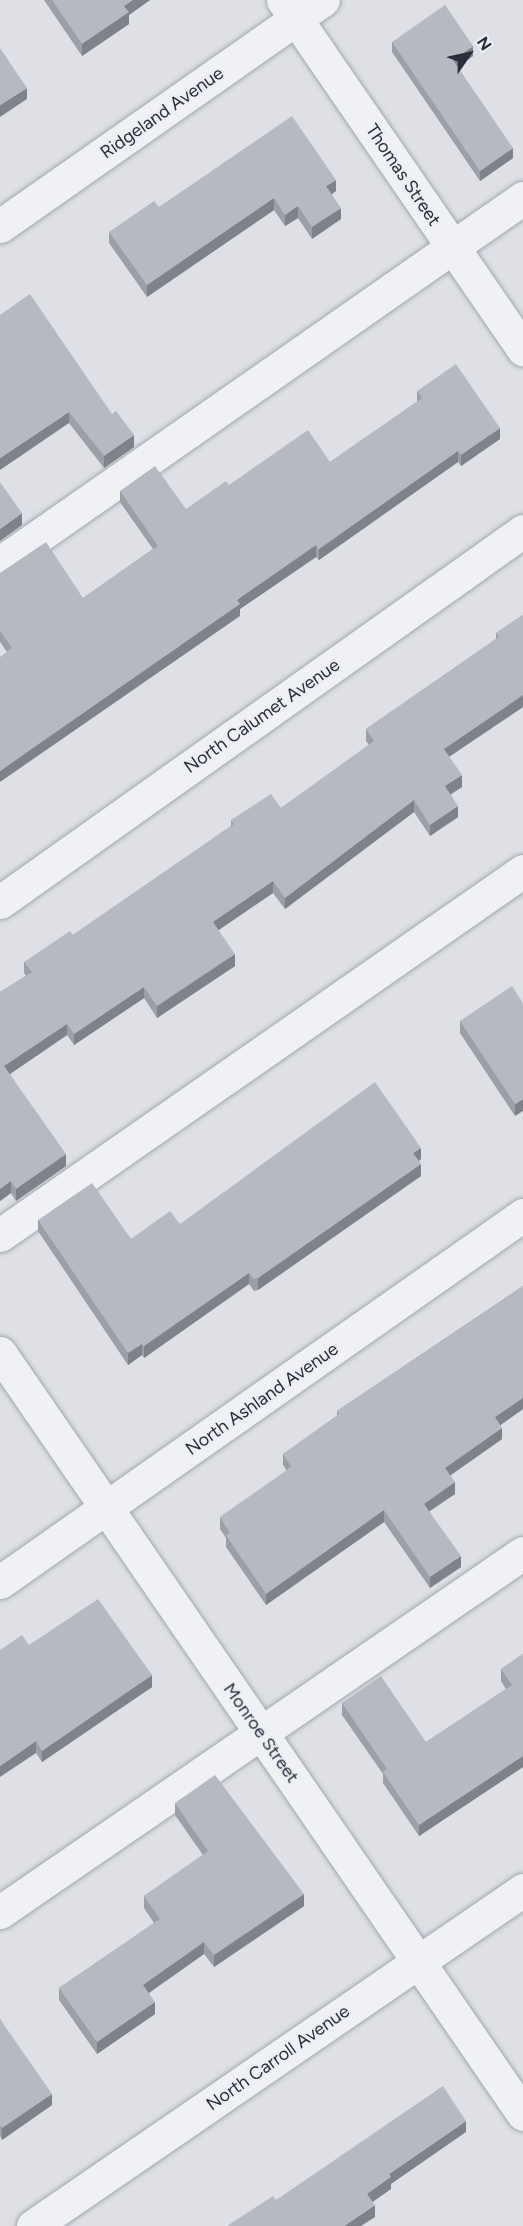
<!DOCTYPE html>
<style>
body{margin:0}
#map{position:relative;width:523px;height:2226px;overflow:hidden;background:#dee0e6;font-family:Figtree,sans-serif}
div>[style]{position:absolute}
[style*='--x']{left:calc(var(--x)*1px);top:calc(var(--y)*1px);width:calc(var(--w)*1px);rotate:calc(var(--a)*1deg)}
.roads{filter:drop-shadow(0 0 2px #a4a7af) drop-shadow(0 0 2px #a4a7af)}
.minor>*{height:33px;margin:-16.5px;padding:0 16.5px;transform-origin:16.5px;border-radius:16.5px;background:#f0f1f5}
.wall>*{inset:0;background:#9d9fa7}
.shaded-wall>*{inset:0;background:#7f8288}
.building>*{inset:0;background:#b6b9c2}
span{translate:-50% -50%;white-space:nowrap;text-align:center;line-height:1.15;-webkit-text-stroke:4.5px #edeff4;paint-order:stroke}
.street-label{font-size:18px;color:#292e3b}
.north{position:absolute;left:439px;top:24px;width:60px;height:60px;-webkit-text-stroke:4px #edeff4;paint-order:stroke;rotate:56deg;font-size:16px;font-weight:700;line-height:24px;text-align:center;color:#292e3b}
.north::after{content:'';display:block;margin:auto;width:21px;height:27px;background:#292e3b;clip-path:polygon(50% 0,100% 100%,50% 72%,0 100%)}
</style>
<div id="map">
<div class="roads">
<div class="minor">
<div style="--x:283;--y:0;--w:424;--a:55.5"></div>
<div style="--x:0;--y:226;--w:394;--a:-35"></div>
<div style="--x:0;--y:563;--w:638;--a:-34.91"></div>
<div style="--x:0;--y:902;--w:641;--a:-35.35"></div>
<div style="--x:0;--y:1235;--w:637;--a:-34.84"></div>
<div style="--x:0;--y:1353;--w:923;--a:55.5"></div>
<div style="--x:0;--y:1582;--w:639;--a:-35.06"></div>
<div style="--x:0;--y:1912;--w:634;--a:-34.47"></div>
<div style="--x:33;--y:2226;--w:594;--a:-34.44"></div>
</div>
</div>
<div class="wall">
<div style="clip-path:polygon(44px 0,150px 0,129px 15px,129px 24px,82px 56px)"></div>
<div style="clip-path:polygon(392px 42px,473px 56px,457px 67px,513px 158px,480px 181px,392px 52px)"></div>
<div style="clip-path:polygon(336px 191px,332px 194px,341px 219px,312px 239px,298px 218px,285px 226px,274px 210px,147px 297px,109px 243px,109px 232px,159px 207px)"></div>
<div style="clip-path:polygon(0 315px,134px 447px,104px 468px,69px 423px)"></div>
<div style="clip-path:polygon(417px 391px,500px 439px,461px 466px,458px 462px,319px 560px,316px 557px,240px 609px,240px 616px,7px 652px,0 642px,0 573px,83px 598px,153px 549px,120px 502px,120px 491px,186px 509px,229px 485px,330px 462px,417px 402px)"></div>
<div style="clip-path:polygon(523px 615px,523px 707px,449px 757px,462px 787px,451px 794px,458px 817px,430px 836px,414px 812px,285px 909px,273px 893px,218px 930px,235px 966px,157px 1018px,144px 998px,74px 1045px,67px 1035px,10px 1074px,66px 1166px,16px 1201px,11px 1193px,0 1201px,0 992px,26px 976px,24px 973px,24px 962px,73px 935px,231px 826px,231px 820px,281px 808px,369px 745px,366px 741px,366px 729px,496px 639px,496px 633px)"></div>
<div style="clip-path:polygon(523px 1003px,515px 1116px,460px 1033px,460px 1021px)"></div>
<div style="clip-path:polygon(421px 1159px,419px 1161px,421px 1176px,258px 1290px,254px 1291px,249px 1284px,144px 1358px,142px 1355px,128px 1365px,38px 1231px,38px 1220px,131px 1239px,180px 1224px)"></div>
<div style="clip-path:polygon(523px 1286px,523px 1409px,500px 1425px,502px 1439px,451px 1475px,455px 1494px,429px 1511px,461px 1567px,430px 1588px,384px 1522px,266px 1605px,226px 1547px,226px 1538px,220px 1529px,220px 1517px,287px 1471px,283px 1465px,283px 1454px,337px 1416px,337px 1411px)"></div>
<div style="clip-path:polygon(29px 1645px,152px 1687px,42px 1762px,36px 1753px)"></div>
<div style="clip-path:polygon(523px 1654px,523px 1767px,419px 1836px,383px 1783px,383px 1774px,342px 1715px,342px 1703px,426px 1742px,506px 1689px,501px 1681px,501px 1669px)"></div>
<div style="clip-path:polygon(175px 1803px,304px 1906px,214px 1967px,204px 1954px,149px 1993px,155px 2014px,97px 2054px,59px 2000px,59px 1988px,154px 1923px,144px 1908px,144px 1896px,203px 1855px,175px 1815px)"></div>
<div style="clip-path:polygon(0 2019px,52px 2105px,2px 2140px,0 2136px)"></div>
</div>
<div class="shaded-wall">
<div style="clip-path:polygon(133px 0,150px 0,129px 15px,129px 24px,82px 56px,82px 44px,124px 6px)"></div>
<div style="clip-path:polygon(473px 46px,473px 56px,453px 70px,453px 60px)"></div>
<div style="clip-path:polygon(27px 88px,27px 99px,0 117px,0 105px)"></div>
<div style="clip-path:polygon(513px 148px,513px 158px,480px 181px,480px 171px)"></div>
<div style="clip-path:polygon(336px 180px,336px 191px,326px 198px,326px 186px)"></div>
<div style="clip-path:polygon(274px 198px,274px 210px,147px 297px,147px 285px)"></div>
<div style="clip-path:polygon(298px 206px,298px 218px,285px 226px,285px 215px)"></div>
<div style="clip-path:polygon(341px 208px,341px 219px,312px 239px,312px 227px)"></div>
<div style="clip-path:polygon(69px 412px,69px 423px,0 470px,0 458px)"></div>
<div style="clip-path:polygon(500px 428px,500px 439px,461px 466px,461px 455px)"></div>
<div style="clip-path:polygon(134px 435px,134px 447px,104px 468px,104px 456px)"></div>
<div style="clip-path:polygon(458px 451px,458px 462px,319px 560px,319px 549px)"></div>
<div style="clip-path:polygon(22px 513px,22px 525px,0 541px,0 529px)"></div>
<div style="clip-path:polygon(316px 545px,316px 557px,240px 609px,240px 616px,0 782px,0 771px,237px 600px)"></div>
<div style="clip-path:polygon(523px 695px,523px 707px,444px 760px,444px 749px)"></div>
<div style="clip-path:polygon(462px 775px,462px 787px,445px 798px,445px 786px)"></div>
<div style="clip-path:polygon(414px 800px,414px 812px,285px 909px,285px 898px)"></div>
<div style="clip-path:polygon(458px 806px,458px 817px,430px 836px,430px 825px)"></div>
<div style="clip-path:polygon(273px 881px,273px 893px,213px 934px,213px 922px)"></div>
<div style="clip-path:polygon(235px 954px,235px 966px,157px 1018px,157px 1006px)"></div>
<div style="clip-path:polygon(144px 987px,144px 998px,74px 1045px,74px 1034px)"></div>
<div style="clip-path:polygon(67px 1024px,67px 1035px,4px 1078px,4px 1066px)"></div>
<div style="clip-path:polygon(523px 1099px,523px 1111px,515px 1116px,515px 1104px)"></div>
<div style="clip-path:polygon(421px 1148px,421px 1159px,413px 1165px,413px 1153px)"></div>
<div style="clip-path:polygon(66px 1154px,66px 1166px,16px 1201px,16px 1189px)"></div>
<div style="clip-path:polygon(421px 1164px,421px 1176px,258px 1290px,258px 1278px)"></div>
<div style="clip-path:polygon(11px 1181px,11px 1193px,0 1201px,0 1189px)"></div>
<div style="clip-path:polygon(249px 1273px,249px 1284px,144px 1358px,144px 1346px)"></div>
<div style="clip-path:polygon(142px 1344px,142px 1355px,128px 1365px,128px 1353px)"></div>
<div style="clip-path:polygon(523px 1398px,523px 1409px,495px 1429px,495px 1417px)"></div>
<div style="clip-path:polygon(502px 1428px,502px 1439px,445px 1479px,445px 1468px)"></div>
<div style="clip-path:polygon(455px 1482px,455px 1494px,424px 1515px,424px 1504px)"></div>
<div style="clip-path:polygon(384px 1510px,384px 1522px,266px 1605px,266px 1594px)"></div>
<div style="clip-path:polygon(461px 1556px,461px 1567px,430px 1588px,430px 1577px)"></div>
<div style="clip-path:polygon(152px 1675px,152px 1687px,42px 1762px,42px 1751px)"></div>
<div style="clip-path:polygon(36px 1741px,36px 1753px,0 1777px,0 1766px)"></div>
<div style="clip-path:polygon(523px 1756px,523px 1767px,419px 1836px,419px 1825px)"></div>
<div style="clip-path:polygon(304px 1894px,304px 1906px,214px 1967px,214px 1955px)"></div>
<div style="clip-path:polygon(204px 1942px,204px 1954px,143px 1997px,143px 1985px)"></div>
<div style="clip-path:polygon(155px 2002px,155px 2014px,97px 2054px,97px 2042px)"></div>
<div style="clip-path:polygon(52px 2094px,52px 2105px,2px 2140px,2px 2128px)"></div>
<div style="clip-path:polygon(466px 2121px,466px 2132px,391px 2184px,391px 2189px,367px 2206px,367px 2194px,389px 2174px)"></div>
<div style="clip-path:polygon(375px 2205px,375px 2217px,361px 2226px,344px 2226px)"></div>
</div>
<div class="building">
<div style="clip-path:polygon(52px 0,133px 0,124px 6px,129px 12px,82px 44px)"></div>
<div style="clip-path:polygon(445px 5px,473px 46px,453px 60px,513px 148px,480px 171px,392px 42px)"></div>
<div style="clip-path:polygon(0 48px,27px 88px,0 105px)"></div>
<div style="clip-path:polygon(292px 116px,336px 180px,326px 186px,341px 208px,312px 227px,298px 206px,285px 215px,274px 198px,147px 285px,109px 232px,154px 201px,159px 207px)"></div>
<div style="clip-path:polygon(30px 294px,112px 414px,116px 411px,134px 435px,104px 456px,69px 412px,0 458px,0 315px)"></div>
<div style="clip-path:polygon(456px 364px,500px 428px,461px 455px,458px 451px,319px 549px,316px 545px,237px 600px,240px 604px,0 771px,0 657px,12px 648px,0 631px,0 573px,46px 542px,83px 598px,158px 546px,120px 491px,155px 466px,186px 509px,226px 481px,229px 485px,308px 430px,330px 462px,422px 398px,417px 391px)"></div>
<div style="clip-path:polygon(0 482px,22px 513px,0 529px)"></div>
<div style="clip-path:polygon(523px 615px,523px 695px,444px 749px,462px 775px,445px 786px,458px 806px,430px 825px,414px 800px,285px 898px,273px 881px,213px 922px,235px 954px,157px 1006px,144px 987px,74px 1034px,67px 1024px,4px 1066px,66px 1154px,16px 1189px,11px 1181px,0 1189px,0 992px,32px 972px,24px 962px,70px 931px,73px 935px,234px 824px,231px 820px,271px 794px,281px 808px,374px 741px,366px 729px,499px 637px,496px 633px)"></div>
<div style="clip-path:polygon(512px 986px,523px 1003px,523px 1099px,515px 1104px,460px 1021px)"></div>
<div style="clip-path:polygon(375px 1082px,421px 1148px,413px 1153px,421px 1164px,258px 1278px,254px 1279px,249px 1273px,144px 1346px,142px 1344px,128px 1353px,38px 1220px,92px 1183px,131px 1239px,170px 1211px,180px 1224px)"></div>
<div style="clip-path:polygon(523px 1286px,523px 1398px,495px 1417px,502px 1428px,445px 1468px,455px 1482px,424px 1504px,461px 1556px,430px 1577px,384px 1510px,266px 1594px,226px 1535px,230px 1533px,220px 1517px,287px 1470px,291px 1466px,283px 1454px,339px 1414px,337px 1411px)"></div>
<div style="clip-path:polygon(98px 1599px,152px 1675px,42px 1751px,36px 1741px,0 1766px,0 1650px,22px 1635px,29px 1645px)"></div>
<div style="clip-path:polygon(523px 1654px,523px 1756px,419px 1825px,383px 1772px,387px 1769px,342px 1703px,381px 1676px,426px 1742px,512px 1685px,501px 1669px)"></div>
<div style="clip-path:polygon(215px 1775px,304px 1894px,214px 1955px,204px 1942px,143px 1985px,155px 2002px,97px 2042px,59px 1988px,160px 1919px,144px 1896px,208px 1851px,175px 1803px)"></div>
<div style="clip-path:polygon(0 2019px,52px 2094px,2px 2128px,0 2125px)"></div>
<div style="clip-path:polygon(443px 2086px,466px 2121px,389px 2174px,391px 2177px,367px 2194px,375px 2205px,344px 2226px,227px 2226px,273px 2196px,276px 2200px)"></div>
</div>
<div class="street-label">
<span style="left:162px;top:113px;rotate:-35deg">Ridgeland Avenue</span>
<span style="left:403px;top:175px;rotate:56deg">Thomas Street</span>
<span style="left:262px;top:716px;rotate:-35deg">North Calumet Avenue</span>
<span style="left:262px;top:1399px;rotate:-35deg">North Ashland Avenue</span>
<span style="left:261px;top:1733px;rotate:55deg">Monroe Street</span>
<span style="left:278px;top:2058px;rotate:-35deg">North Carroll Avenue</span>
</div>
<div class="north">N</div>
</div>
